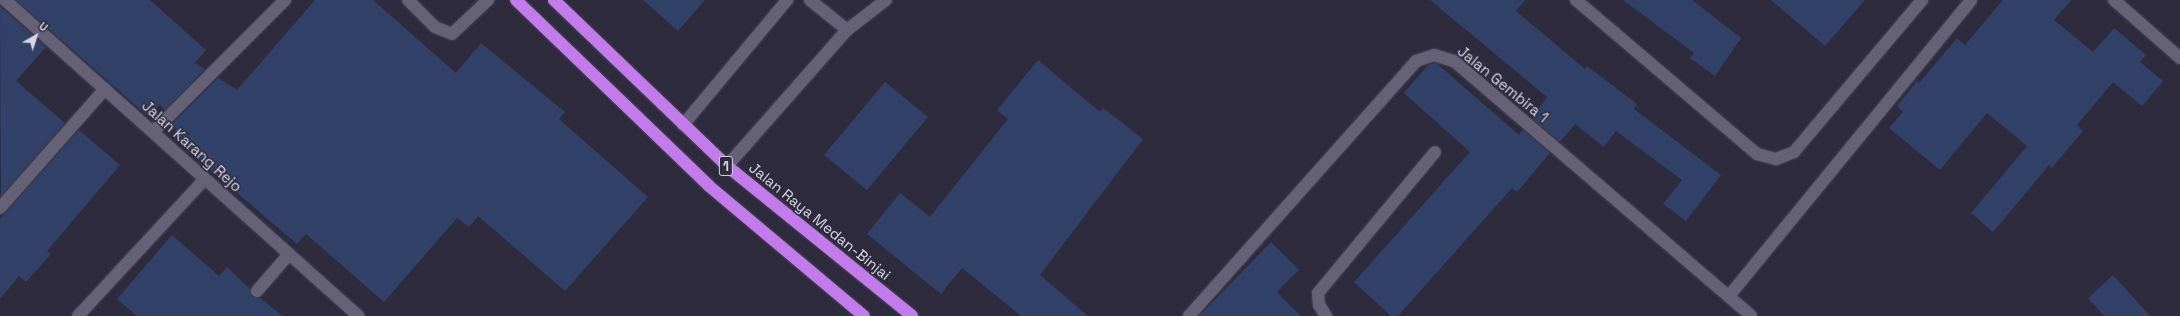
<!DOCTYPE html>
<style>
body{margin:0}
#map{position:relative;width:2180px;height:316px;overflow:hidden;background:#2e2b3e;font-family:"Space Grotesk",sans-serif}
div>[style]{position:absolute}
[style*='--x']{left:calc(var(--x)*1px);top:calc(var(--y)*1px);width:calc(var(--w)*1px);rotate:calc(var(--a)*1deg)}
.building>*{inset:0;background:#324168}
.roads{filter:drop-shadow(0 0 1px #484656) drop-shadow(0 0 1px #484656)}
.lane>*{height:12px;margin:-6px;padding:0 6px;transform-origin:6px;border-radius:6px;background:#656278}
.street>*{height:12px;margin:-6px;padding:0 6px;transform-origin:6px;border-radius:6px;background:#656278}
.highway>*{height:12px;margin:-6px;padding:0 6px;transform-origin:6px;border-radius:6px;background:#c37bec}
span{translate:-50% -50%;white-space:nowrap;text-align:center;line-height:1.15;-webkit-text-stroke:3px #2e2b3e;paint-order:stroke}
.shield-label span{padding:1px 3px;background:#2e2b3e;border:1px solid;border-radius:3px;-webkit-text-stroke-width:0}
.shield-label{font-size:14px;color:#d7d6e3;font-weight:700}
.street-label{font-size:15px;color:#d7d6e3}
.north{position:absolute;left:16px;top:16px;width:40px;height:40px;-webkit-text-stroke:3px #2e2b3e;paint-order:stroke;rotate:39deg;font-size:11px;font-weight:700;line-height:16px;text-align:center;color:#d7d6e3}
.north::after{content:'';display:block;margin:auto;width:14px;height:18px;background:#d7d6e3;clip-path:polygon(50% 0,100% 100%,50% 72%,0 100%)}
</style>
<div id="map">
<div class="building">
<div style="clip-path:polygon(16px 0,150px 0,206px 50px,195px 63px,205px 69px,164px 111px,160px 104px,149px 117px)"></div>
<div style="clip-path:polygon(315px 0,373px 0,456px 73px,481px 43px,565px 112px,559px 119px,648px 197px,565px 291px,478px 216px,469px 227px,457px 218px,384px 302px,306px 234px,297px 244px,189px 152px,172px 124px,218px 78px,237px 90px)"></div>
<div style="clip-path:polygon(643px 0,705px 0,678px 31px)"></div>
<div style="clip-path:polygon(1430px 0,1525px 0,1516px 11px,1585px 69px,1587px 66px,1637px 104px,1634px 109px,1721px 175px,1686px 221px,1663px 204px,1682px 180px,1616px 131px,1604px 147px,1575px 124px,1560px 142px,1532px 118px,1547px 97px)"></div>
<div style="clip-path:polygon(1623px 0,1692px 0,1741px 38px,1715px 76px,1690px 58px,1694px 53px)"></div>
<div style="clip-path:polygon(1771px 0,1865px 0,1825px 46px)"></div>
<div style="clip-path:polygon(2003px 0,2071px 0,2054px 20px,2093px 52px,2114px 28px,2146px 55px,2140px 62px,2163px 81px,2142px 106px,2113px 82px,2077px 125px,2083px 131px,2052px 168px,2049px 165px,1993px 232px,1971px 213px,2027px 146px,1987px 113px,1940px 170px,1889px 128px,1903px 112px,1897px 106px,1917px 81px,1919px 83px,1957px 38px,1965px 45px)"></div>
<div style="clip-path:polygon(0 6px,46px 47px,16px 81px,65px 123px,1px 196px)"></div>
<div style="clip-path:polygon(1038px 60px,1100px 112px,1103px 108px,1143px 139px,1040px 275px,1088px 316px,1021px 316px,962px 268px,941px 294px,867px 234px,900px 193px,930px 217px,1008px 119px,997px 110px)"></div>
<div style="clip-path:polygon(1436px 63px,1519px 135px,1523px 130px,1550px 153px,1517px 192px,1512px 188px,1398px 316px,1391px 316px,1354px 282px,1470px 152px,1404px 93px,1428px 65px)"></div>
<div style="clip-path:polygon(885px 82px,928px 117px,867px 190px,824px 155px)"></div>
<div style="clip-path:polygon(79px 130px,120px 165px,47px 251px,51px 254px,26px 282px,19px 276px,0 299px,0 219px)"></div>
<div style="clip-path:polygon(172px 235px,219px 276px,227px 267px,250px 289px,252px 296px,260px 298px,283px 316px,137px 316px,117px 299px)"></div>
<div style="clip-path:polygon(1271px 242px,1299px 270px,1277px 292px,1301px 316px,1199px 316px)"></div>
<div style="clip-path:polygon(2113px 275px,2150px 316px,2104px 316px,2088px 298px)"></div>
</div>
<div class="roads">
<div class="lane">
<div style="--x:408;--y:0;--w:38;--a:45"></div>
<div style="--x:435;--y:27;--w:18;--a:22"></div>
<div style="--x:452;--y:34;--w:50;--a:-43.4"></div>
<div style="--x:153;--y:132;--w:187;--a:-45"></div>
</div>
<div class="street">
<div style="--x:5;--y:0;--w:474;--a:41.8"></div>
<div style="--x:810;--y:0;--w:48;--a:39"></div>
<div style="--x:1576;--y:0;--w:238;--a:40.4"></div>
<div style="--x:1757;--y:154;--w:20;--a:15"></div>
<div style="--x:1776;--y:159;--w:19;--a:-21"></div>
<div style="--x:1794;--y:152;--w:199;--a:-49.9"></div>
<div style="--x:2114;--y:0;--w:88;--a:41.3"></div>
<div style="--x:683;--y:125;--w:163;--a:-50.2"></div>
<div style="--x:727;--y:166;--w:181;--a:-48.6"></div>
<div style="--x:847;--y:30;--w:49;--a:-37.6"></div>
<div style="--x:0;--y:208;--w:159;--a:-48.6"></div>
<div style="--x:257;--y:291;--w:49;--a:-49.1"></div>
<div style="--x:1729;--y:296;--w:382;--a:-50.7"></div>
<div style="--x:78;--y:316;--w:187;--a:-47.2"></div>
<div style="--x:1189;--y:316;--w:341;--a:-48.3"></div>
<div style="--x:1416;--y:61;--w:19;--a:-18"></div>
<div style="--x:1434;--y:55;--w:21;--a:17"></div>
<div style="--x:1454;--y:61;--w:391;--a:40.6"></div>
<div style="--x:1326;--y:316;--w:13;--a:-122"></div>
<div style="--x:1319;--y:305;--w:12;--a:-95"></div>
<div style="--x:1318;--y:293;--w:183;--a:-50.3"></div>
</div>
<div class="highway">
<div style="--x:516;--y:0;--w:268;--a:43.9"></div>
<div style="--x:709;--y:186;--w:202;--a:40"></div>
<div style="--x:554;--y:0;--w:240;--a:43.8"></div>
<div style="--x:727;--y:166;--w:238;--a:39"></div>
</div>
</div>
<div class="shield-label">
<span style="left:726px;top:166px">1</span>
</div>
<div class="street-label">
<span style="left:1503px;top:84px;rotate:39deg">Jalan Gembira 1</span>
<span style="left:192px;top:146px;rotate:42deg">Jalan Karang Rejo</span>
<span style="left:820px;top:221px;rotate:39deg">Jalan Raya Medan-Binjai</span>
</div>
<div class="north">U</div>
</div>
